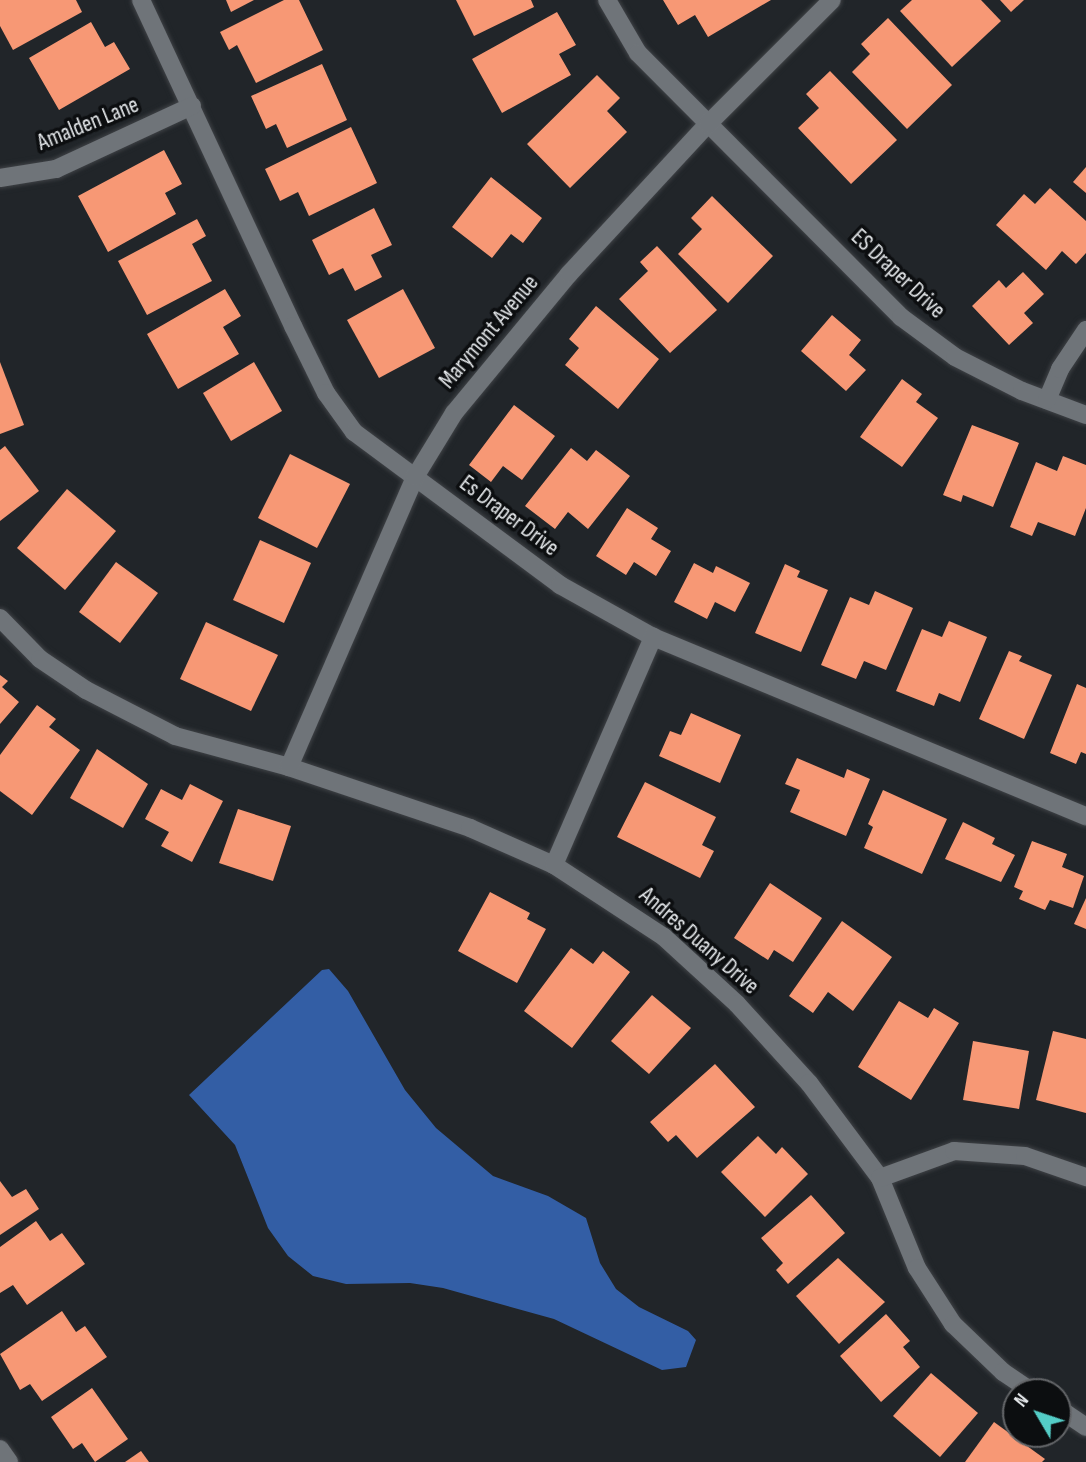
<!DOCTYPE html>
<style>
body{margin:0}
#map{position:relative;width:1086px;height:1462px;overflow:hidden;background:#212529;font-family:"Sofia Sans Condensed",sans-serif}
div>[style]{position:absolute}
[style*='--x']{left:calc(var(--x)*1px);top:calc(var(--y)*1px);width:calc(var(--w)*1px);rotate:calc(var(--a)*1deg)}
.water>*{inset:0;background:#335ea5}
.building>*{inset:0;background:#f79875}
.roads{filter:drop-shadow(0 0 2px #3f4246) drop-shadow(0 0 2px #3f4246)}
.street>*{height:18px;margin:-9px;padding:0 9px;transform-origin:9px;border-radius:9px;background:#6f7479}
span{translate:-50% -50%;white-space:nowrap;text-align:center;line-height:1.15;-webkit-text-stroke:7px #0c0e10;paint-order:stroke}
.street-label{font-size:23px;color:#e5e8eb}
.north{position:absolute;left:1002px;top:1378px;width:70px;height:70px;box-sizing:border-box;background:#0c0e10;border:2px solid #636568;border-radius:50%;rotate:309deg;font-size:19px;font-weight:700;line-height:28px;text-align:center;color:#e5e8eb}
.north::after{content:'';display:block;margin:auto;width:24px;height:32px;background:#54cdc7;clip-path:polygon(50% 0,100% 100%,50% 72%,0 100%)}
</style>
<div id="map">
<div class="water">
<div style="clip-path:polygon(329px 969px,348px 991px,405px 1090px,436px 1128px,493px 1176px,548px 1196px,586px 1218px,600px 1263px,616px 1289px,639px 1307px,688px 1331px,696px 1340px,686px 1367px,662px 1370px,554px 1319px,443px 1288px,410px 1283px,346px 1284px,313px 1276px,288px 1256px,268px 1228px,235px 1145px,189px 1095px,322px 970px)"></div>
</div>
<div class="building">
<div style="clip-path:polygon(0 0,76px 0,82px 12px,13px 50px,0 26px)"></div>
<div style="clip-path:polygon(226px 0,254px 0,231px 12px)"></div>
<div style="clip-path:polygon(284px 0,299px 0,323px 50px,256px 83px,237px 45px,229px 50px,220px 32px)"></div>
<div style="clip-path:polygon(456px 0,531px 0,534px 7px,474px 36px)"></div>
<div style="clip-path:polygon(663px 0,771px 0,708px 37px,695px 15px,678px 25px)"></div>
<div style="clip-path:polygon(912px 0,981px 0,1001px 21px,952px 67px,900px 11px)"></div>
<div style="clip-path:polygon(1000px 0,1024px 0,1011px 12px)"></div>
<div style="clip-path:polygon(557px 12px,576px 45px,559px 54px,571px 75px,502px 113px,472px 59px)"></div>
<div style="clip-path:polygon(888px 18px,952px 85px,907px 129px,852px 72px,870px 54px,861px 44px)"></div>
<div style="clip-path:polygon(91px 22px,105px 47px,114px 42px,130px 69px,59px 110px,29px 58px)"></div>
<div style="clip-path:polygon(322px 64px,347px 120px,287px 148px,276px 124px,266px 129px,251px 96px)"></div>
<div style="clip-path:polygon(830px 71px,897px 140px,851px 184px,798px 128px,819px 108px,806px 94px)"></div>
<div style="clip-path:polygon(597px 75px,620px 98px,607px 111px,627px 132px,570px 188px,527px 144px)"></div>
<div style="clip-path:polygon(351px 127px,377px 183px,309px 216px,298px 192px,280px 201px,265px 169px)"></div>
<div style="clip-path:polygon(164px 150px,182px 184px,165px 193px,176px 214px,108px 252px,78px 196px)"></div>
<div style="clip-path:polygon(1086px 167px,1086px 193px,1073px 182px)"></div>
<div style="clip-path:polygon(491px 177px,542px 218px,523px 243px,511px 234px,492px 258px,452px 227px)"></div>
<div style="clip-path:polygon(1050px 188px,1086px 221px,1086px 253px,1076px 264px,1062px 251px,1046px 270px,996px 225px,1024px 194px,1035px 204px)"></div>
<div style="clip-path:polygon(712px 196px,773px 256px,728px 303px,678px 254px,702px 229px,691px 218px)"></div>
<div style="clip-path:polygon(374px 208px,392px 245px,371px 255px,382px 277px,355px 291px,343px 268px,329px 275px,312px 240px)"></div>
<div style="clip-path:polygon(197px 219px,206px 236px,192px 244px,212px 281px,147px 315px,118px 261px)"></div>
<div style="clip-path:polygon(657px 246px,717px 310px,670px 353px,619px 299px,648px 271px,640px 262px)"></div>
<div style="clip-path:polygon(1023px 272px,1044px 294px,1024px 313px,1033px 323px,1009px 345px,972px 306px,999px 280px,1006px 288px)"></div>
<div style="clip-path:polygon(225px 289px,241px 316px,223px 327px,239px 354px,178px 389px,147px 334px)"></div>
<div style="clip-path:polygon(403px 289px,435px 348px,379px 378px,347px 320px)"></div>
<div style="clip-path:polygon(596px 306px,659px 359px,618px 409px,565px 365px,579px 348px,569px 339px)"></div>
<div style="clip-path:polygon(832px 315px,861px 340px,849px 355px,866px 370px,846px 391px,801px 351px)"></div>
<div style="clip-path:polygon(0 362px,24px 425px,0 434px)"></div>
<div style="clip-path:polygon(254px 362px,282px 411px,231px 441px,203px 393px)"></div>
<div style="clip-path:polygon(902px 379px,922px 394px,916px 402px,938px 418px,902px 467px,860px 437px)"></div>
<div style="clip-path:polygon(514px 405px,555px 436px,522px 480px,503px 466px,491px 482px,469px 465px)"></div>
<div style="clip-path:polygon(972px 425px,1019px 443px,993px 507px,963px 495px,961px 502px,943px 495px)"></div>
<div style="clip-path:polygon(5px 446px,39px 491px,0 521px,0 450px)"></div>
<div style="clip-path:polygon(571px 448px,587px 461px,596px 450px,630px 476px,588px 529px,568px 512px,555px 529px,525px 506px)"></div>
<div style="clip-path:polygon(290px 454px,350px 484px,317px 548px,258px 518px)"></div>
<div style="clip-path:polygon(1063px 456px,1086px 465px,1086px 508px,1075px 536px,1038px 522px,1032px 536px,1010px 527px,1036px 462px,1057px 471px)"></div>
<div style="clip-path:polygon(67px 489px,116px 531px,65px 590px,17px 548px)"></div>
<div style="clip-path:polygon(627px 508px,658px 528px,651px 539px,671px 551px,656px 576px,634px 562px,626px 575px,596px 556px)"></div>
<div style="clip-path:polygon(260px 540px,311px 563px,284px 623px,233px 600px)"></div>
<div style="clip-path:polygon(116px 562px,158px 593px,120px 643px,79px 612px)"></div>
<div style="clip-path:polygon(694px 563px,713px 573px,716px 566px,750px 583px,735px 612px,715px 602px,707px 619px,674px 602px)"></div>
<div style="clip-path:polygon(785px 564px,800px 571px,797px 577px,828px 590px,801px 652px,755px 633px)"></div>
<div style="clip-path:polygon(875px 591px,913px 608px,886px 670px,864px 661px,856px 679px,821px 665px,850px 597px,869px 605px)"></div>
<div style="clip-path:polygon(949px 621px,987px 637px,960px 702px,939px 693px,934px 706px,896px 691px,922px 629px,942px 637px)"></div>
<div style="clip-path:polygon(206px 622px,278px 655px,251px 711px,180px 679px)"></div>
<div style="clip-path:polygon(1009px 651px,1022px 656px,1019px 661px,1052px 675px,1024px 739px,979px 719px)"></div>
<div style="clip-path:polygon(0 675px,8px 681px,2px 687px,19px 702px,0 724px)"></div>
<div style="clip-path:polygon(1077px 684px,1086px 688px,1086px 754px,1081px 752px,1076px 764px,1050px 753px)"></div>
<div style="clip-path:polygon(37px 705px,56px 719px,49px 727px,80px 750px,32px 815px,0 791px,0 755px)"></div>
<div style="clip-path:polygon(691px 713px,741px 735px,720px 783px,659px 756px,670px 731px,681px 735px)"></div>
<div style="clip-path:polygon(97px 749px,148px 784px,123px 828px,70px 798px)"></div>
<div style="clip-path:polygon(797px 758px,844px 778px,847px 769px,870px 779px,846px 836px,790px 812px,800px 790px,785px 784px)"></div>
<div style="clip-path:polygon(645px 782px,716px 817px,702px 845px,714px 851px,700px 878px,617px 837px)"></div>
<div style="clip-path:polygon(190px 784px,223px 801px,192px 862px,161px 846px,169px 832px,145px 819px,161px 789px,182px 800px)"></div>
<div style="clip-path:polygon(883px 790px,947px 819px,922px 874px,864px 848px,873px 827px,868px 824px)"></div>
<div style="clip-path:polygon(238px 809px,291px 826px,273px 881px,219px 863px)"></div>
<div style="clip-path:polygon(963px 822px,995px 838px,992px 844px,1015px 855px,1001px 882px,945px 859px)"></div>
<div style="clip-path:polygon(1032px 841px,1067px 854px,1062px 867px,1084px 876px,1073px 908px,1050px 900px,1045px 910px,1019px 899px,1023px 891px,1014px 887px)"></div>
<div style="clip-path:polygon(770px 883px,822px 918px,793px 962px,774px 950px,768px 960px,734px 938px)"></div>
<div style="clip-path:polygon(490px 892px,530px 913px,527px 919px,546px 929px,517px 983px,458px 951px)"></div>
<div style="clip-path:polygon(1086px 898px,1086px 929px,1074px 924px)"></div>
<div style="clip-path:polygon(842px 921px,892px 957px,853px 1011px,828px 992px,813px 1013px,789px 996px)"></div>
<div style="clip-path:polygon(571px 948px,593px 964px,603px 951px,630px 972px,572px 1048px,524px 1011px)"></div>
<div style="clip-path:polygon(652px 995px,691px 1028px,649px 1074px,611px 1041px)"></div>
<div style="clip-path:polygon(899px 1001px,928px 1018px,934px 1008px,959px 1023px,911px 1100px,858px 1067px)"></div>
<div style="clip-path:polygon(1053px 1031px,1086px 1039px,1086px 1113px,1036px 1100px)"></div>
<div style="clip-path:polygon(973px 1041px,1029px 1051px,1019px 1109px,963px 1100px)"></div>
<div style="clip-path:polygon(715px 1064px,755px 1107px,697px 1158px,676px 1135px,668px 1142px,650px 1122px)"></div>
<div style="clip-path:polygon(758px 1136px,776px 1154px,782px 1147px,808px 1174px,765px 1217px,721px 1172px)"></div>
<div style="clip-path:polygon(0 1181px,12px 1197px,26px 1189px,39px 1209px,0 1235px)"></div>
<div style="clip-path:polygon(811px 1195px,845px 1233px,788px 1284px,776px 1270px,783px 1263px,761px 1238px)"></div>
<div style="clip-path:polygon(36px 1221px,50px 1241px,62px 1233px,85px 1264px,27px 1305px,13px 1285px,0 1293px,0 1247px)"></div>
<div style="clip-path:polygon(838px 1258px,885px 1302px,839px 1344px,796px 1296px)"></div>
<div style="clip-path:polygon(62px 1311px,76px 1332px,85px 1326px,107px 1357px,42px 1401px,30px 1384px,20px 1390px,0 1354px)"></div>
<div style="clip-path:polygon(886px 1314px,910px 1341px,903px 1347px,920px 1367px,881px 1402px,840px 1356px)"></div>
<div style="clip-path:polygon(931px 1373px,978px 1413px,940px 1457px,893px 1416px)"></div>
<div style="clip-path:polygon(92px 1388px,128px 1439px,95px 1462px,82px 1443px,73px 1449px,51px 1417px)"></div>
<div style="clip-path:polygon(994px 1422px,1045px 1459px,1042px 1462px,965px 1462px)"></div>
<div style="clip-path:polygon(141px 1451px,149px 1462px,125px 1462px)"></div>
</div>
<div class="roads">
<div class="street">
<div style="--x:141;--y:0;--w:360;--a:65"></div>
<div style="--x:293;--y:326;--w:75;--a:63.8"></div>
<div style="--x:326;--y:393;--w:48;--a:54.3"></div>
<div style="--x:354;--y:432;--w:257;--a:36.6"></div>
<div style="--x:560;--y:585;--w:107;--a:29.2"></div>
<div style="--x:653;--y:637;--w:469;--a:22.5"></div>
<div style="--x:607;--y:0;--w:61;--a:59.7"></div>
<div style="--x:638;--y:53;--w:373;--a:45.1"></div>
<div style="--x:901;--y:317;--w:67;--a:36.5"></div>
<div style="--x:955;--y:357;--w:75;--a:26.9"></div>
<div style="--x:1022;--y:391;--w:68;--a:20.6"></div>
<div style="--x:0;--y:178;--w:57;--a:-9.1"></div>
<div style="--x:56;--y:169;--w:150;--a:-24.9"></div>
<div style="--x:1047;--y:400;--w:34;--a:-67"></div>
<div style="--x:1060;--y:369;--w:47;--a:-56.3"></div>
<div style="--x:0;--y:618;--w:57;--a:45.7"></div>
<div style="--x:40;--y:659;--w:55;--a:34"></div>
<div style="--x:86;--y:690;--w:100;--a:27.3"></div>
<div style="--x:175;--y:736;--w:118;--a:15.2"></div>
<div style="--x:289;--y:767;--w:191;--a:18.6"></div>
<div style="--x:470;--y:828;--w:92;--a:23.8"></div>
<div style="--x:554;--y:865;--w:131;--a:33.2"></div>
<div style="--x:664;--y:937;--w:99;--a:42.5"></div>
<div style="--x:737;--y:1004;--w:107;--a:47.7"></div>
<div style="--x:809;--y:1083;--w:119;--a:53.2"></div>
<div style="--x:880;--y:1178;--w:97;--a:67.7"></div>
<div style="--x:917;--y:1268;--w:67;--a:57.3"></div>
<div style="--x:953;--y:1324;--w:69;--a:43.8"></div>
<div style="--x:1003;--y:1372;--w:36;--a:34"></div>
<div style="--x:289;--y:767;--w:316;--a:-66.5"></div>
<div style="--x:415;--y:477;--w:75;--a:-58.6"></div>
<div style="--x:454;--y:413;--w:180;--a:-50.4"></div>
<div style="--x:569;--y:274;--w:205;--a:-47.2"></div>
<div style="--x:708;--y:124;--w:175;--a:-45"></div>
<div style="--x:554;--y:865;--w:249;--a:-66.5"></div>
<div style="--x:880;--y:1178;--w:79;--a:-20"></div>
<div style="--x:954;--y:1151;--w:71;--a:4"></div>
<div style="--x:1025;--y:1156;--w:65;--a:19"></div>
<div style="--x:1058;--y:1408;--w:34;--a:34"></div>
<div style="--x:0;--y:1449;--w:16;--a:55"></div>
</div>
</div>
<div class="street-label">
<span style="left:88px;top:124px;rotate:-22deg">Amalden Lane</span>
<span style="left:898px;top:274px;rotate:43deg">ES Draper Drive</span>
<span style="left:489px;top:332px;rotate:-50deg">Marymont Avenue</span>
<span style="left:509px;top:516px;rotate:37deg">Es Draper Drive</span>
<span style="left:699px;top:941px;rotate:41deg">Andres Duany Drive</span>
</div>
<div class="north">N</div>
</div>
